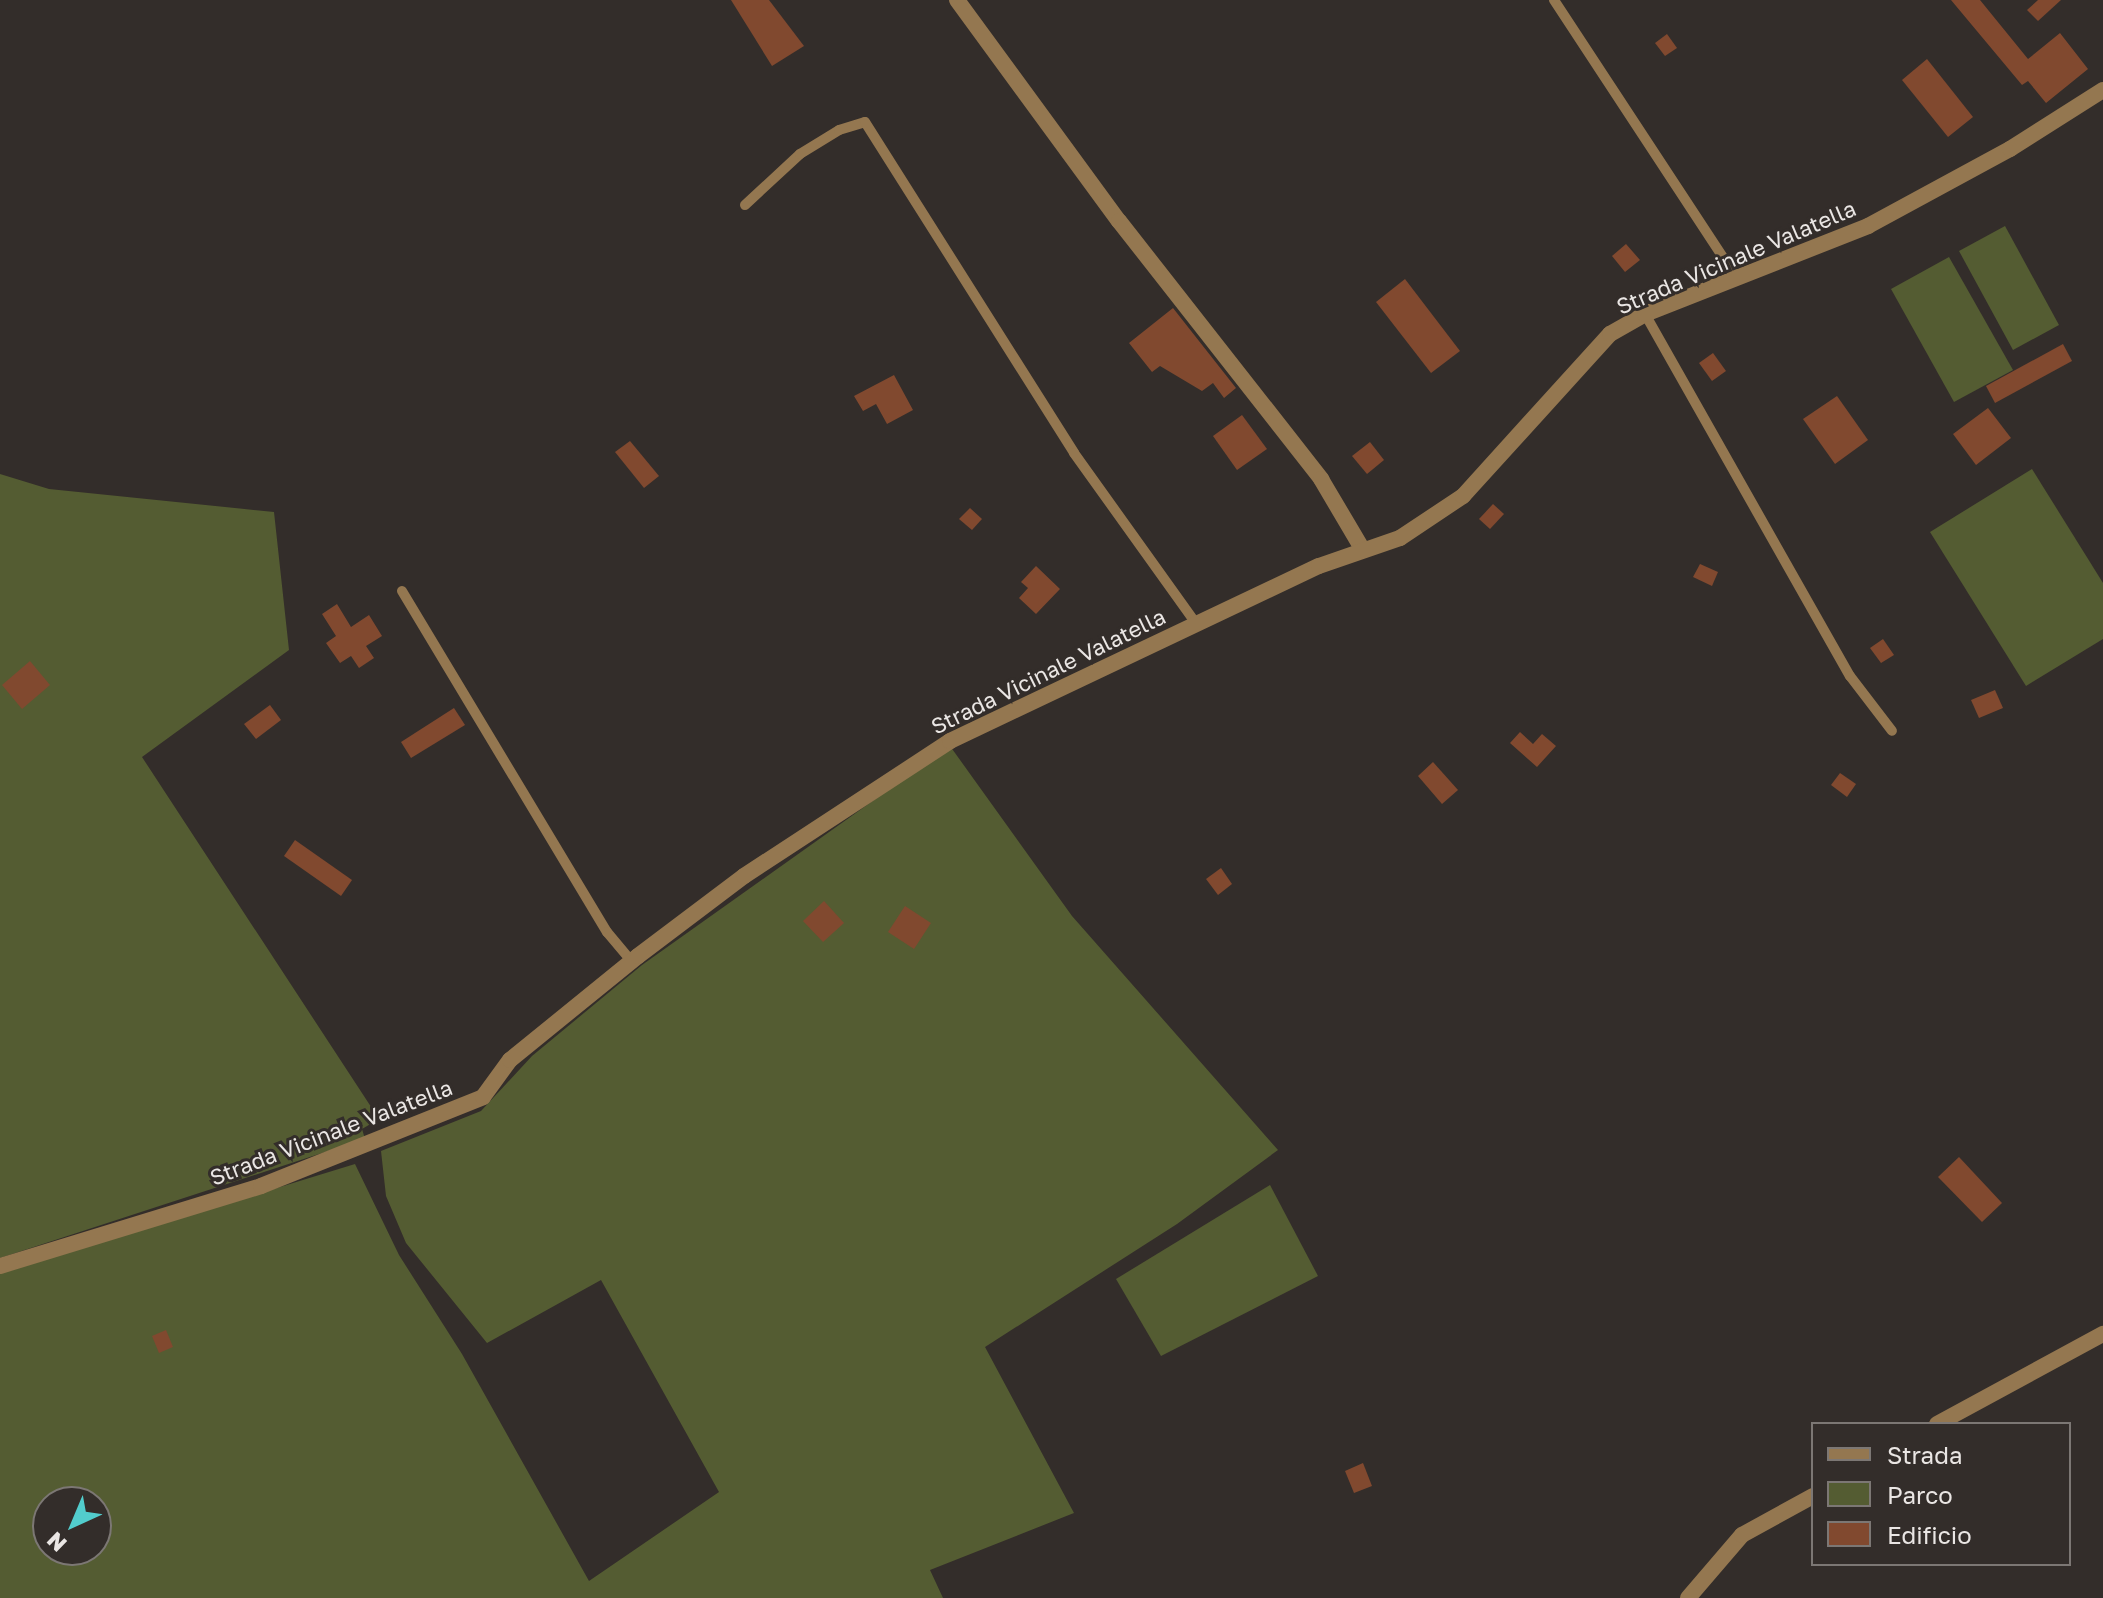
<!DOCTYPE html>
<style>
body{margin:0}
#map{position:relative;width:2103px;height:1598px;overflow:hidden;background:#332d2a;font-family:"Golos Text",sans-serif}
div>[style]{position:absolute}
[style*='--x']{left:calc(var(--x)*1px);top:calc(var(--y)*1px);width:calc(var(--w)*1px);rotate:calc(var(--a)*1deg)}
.green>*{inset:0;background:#545c32}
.building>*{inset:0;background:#81492f}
.lane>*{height:10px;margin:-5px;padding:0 5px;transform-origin:5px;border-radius:5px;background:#947750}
.street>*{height:16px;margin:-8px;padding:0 8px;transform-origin:8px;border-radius:8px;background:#947750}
span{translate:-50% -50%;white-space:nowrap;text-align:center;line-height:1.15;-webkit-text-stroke:6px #332d2a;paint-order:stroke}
.street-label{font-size:22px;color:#eae6e4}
.legend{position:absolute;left:1811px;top:1422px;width:260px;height:144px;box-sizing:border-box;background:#332d2a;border:2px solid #7c7774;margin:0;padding:10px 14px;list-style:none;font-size:24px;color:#eae6e4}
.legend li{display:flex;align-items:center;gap:16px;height:40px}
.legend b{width:40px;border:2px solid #7c7774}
.north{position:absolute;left:32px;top:1486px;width:80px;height:80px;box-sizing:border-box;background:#332d2a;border:2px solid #7c7774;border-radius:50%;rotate:224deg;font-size:22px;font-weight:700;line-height:32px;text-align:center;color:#eae6e4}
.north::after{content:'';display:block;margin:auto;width:28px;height:36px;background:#52cdcd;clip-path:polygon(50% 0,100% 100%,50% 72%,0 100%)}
</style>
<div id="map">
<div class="green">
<div style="clip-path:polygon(2005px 226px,2059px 325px,2013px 350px,1959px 251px)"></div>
<div style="clip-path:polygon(1949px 257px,2013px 370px,1954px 402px,1891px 289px)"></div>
<div style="clip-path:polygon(2032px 469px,2103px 583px,2103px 639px,2026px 686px,1930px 532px)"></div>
<div style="clip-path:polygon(0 474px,49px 489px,274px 512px,289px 650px,142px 757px,379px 1119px,362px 1129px,365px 1139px,0 1258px)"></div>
<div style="clip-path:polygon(evenodd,950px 746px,1072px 916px,1278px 1150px,1177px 1224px,985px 1347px,1074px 1513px,930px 1570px,943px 1598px,0 1598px,0 1273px,355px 1164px,399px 1255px,462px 1354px,589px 1581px,719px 1492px,601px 1280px,487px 1343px,406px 1243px,386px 1196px,381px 1151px,481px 1111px,532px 1056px,642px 965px,950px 746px,48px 1502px,96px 1502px,96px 1550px,48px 1550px,48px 1502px)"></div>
<div style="clip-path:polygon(1270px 1185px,1318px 1276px,1161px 1356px,1116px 1279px)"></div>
</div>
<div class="building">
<div style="clip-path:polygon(731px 0,769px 0,804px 46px,772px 66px)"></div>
<div style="clip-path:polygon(1951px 0,1980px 0,2028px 59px,2060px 33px,2088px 69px,2046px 103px,2028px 81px,2022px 85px)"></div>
<div style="clip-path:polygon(2038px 0,2061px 0,2038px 21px,2027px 10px)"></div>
<div style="clip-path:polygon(1667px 34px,1677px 48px,1665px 56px,1655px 43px)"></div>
<div style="clip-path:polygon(1927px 59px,1973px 117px,1948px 137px,1902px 80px)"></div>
<div style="clip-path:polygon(1626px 244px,1640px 260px,1625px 272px,1612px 256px)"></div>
<div style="clip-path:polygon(1405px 279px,1460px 351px,1431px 373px,1376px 302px)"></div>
<div style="clip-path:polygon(1173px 308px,1236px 388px,1224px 398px,1213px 383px,1202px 391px,1160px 366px,1152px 372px,1129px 343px)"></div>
<div style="clip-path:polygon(2063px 344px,2072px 361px,1995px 403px,1986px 386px)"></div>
<div style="clip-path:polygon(1713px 353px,1726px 371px,1712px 381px,1699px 363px)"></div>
<div style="clip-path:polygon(894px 375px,913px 410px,887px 424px,876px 404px,863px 411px,854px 396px)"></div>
<div style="clip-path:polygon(1837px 396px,1868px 440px,1835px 464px,1803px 419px)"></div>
<div style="clip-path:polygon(1988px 408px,2011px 438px,1976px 465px,1953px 434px)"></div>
<div style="clip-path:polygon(1242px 415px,1267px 449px,1237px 470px,1213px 436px)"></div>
<div style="clip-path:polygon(630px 441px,659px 476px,644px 488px,615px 452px)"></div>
<div style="clip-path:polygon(1370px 442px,1384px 460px,1367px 474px,1352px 456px)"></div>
<div style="clip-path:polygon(1493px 504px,1504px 514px,1490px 529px,1479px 519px)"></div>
<div style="clip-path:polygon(970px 508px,982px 519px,972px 530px,959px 519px)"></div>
<div style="clip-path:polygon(1700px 564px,1718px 572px,1712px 586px,1693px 577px)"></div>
<div style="clip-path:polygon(1036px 566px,1060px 589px,1036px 614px,1019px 598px,1028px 588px,1021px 582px)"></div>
<div style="clip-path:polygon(337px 604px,351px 627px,369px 615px,382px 636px,366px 646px,374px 658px,359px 668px,351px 656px,340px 663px,326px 643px,336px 636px,322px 614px)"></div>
<div style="clip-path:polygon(1883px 639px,1894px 655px,1881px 663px,1870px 648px)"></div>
<div style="clip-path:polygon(30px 661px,50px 685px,22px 709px,2px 685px)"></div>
<div style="clip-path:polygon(1995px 690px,2003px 708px,1979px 718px,1971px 700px)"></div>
<div style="clip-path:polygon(270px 705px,281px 720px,256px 739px,244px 724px)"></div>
<div style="clip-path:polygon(454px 708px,465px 725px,411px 758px,401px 742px)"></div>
<div style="clip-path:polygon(1520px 732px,1533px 744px,1542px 734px,1556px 746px,1537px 767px,1510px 743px)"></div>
<div style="clip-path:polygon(1433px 762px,1458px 790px,1442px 804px,1418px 776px)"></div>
<div style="clip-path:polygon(1840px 773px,1856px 784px,1847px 797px,1831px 785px)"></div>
<div style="clip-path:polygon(295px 840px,352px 880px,341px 896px,284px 856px)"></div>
<div style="clip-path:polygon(1221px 868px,1232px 884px,1218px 895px,1206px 879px)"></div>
<div style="clip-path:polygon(824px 901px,844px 923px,823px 942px,803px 921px)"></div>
<div style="clip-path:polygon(905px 906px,931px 923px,914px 949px,888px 932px)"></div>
<div style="clip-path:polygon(1959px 1157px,2002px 1203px,1982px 1222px,1938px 1177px)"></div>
<div style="clip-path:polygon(166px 1330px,173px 1347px,159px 1353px,152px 1336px)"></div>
<div style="clip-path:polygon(1363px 1463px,1372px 1486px,1354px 1493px,1345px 1471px)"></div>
</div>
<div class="lane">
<div style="--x:1554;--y:0;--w:334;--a:56.7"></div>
<div style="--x:745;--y:205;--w:75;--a:-42.8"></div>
<div style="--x:800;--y:154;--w:46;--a:-31.6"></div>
<div style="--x:839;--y:130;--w:27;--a:-17"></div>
<div style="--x:865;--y:122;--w:391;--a:57.7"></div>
<div style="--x:1074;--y:453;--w:208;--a:54.4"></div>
<div style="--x:1645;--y:314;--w:416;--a:60.5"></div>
<div style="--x:1850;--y:676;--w:69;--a:52.6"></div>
<div style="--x:402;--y:591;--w:398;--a:59"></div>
<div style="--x:607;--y:932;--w:38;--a:50"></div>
</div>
<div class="street">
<div style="--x:957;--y:0;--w:274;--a:53.8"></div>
<div style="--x:1119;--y:221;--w:328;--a:51.9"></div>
<div style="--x:1321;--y:479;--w:82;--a:59.4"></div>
<div style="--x:0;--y:1266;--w:273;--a:-17"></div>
<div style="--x:261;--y:1186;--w:239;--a:-21.8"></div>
<div style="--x:483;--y:1097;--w:46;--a:-53.9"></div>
<div style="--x:510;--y:1060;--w:165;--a:-39.1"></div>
<div style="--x:638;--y:956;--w:133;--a:-37"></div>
<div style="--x:744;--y:876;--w:246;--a:-33.2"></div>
<div style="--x:950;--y:741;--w:408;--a:-25.4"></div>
<div style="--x:1319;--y:566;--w:86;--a:-19.1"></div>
<div style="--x:1400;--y:538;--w:76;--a:-33.7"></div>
<div style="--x:1463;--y:496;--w:219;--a:-47.8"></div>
<div style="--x:1610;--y:334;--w:40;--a:-29.7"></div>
<div style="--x:1645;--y:314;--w:240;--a:-21.5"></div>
<div style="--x:1868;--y:226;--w:162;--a:-28.5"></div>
<div style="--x:2010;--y:149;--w:110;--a:-32.4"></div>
<div style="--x:1937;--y:1424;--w:189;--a:-28.5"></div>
<div style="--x:1688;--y:1598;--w:83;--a:-49.4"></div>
<div style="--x:1742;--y:1535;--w:81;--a:-28.8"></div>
</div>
<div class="street-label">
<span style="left:1736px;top:257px;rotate:-23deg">Strada Vicinale Valatella</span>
<span style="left:1048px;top:671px;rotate:-26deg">Strada Vicinale Valatella</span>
<span style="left:331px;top:1132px;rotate:-21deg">Strada Vicinale Valatella</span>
</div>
<ul class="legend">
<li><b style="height:10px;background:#947750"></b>Strada</li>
<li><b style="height:22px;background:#545c32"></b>Parco</li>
<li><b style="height:22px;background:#81492f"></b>Edificio</li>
</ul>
<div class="north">N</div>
</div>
